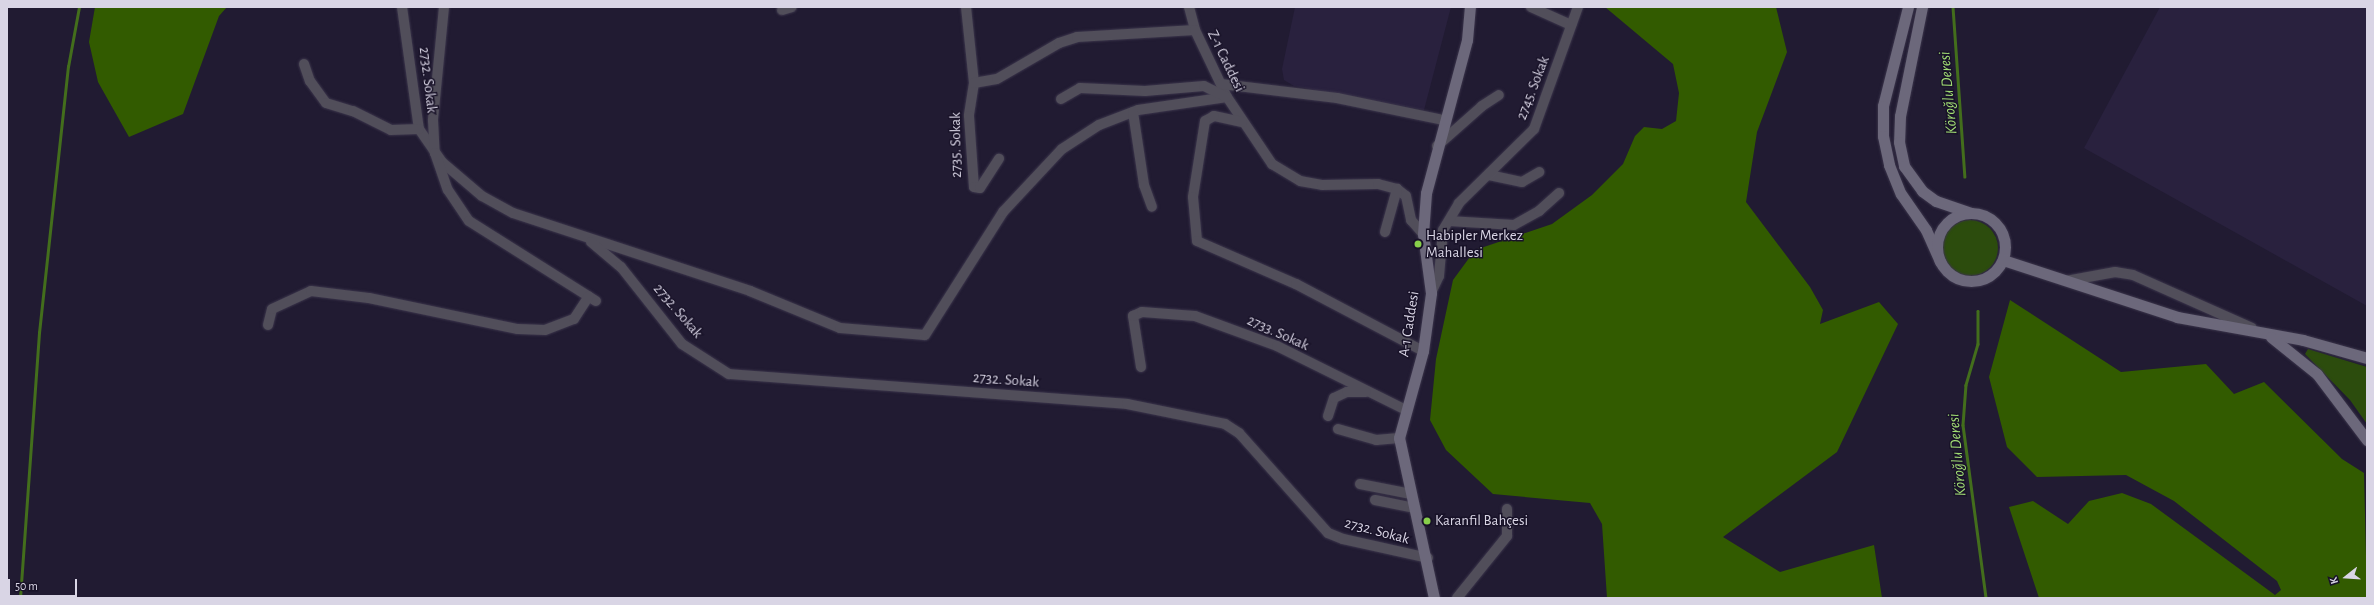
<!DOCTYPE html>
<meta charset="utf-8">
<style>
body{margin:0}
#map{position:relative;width:2374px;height:605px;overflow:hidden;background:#211b32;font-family:"Alegreya Sans",sans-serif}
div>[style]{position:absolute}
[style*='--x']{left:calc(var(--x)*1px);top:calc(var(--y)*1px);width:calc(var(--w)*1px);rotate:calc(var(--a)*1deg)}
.built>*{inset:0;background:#29213e}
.green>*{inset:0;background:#2c4c0d}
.round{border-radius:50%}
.forest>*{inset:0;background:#325b00}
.stream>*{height:2.5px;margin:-1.25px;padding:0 1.25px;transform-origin:1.25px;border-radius:1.25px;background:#436e1c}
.roads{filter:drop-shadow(0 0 1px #3b354b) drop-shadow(0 0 1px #3b354b)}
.minor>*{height:10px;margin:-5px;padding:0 5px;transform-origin:5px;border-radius:5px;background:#514e5a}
.secondary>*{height:11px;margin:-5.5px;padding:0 5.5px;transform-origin:5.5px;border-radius:5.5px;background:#6c687b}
.secondary>.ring{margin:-5.5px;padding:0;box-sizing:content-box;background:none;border:11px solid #6c687b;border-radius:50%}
.dots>*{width:11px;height:11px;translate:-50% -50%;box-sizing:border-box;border:2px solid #181228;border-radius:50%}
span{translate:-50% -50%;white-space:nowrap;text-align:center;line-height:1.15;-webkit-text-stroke:3px #181228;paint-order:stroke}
.street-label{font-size:15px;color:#d9d5e5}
.poi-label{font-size:15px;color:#d9d5e5}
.left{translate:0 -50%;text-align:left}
.water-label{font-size:16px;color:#a1dd74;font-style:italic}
.frame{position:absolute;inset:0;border:8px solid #d9d5e5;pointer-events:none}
.north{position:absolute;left:2326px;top:557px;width:40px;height:40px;-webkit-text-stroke:3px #181228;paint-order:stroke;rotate:253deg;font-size:11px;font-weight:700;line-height:16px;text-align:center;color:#d9d5e5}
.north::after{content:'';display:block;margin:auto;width:14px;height:18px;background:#d9d5e5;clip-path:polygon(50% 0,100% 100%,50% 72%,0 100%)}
.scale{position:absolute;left:8px;top:579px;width:69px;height:18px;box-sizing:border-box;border:2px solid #d9d5e5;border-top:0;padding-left:5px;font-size:12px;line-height:14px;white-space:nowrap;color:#d9d5e5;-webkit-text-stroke:3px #181228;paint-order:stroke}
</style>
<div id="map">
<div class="built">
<div style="clip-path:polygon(1295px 7px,1451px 7px,1424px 110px,1294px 86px,1284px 80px,1282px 69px)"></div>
<div style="clip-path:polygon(2160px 7px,2367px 7px,2367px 306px,2084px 148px)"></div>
</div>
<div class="green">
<div class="round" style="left:1942px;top:220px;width:56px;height:56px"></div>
<div style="clip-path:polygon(2308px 349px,2367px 367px,2367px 424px,2350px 400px,2305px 354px)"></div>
</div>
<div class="forest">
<div style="clip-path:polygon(95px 7px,227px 7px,219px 16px,183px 114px,129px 137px,98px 82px,89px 42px)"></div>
<div style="clip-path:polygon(1605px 7px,1776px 7px,1787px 52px,1757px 132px,1746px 202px,1810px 287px,1823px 310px,1820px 324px,1879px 302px,1898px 324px,1837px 452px,1723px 537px,1780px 572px,1874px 545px,1882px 598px,1607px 598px,1602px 524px,1590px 503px,1493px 494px,1446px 450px,1430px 420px,1436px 359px,1453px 280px,1475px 250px,1552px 224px,1592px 195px,1623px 164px,1635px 136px,1644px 127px,1662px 129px,1676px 121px,1679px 93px,1673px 64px)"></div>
<div style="clip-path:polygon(2010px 300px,2121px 372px,2206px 364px,2234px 394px,2264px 382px,2342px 459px,2364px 473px,2367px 598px,2039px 598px,2009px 507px,2033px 501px,2068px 524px,2089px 501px,2122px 493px,2151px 504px,2275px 595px,2281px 590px,2277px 581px,2174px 501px,2126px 475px,2037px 477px,2007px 447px,1989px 377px)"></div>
</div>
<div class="stream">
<div style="--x:1953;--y:7;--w:170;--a:86"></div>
<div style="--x:1978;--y:311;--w:33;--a:90"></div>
<div style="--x:1978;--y:344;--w:43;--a:106.3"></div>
<div style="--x:1966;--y:385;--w:40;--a:94.3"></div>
<div style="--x:1963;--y:425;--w:175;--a:82.4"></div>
<div style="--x:20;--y:598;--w:266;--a:-85.9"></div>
<div style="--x:39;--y:333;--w:268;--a:-83.8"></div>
<div style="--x:68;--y:67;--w:61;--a:-79.6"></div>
</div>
<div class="roads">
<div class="minor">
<div style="--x:402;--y:7;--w:123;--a:82.1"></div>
<div style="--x:419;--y:129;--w:40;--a:55.1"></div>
<div style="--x:442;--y:162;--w:52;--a:40.4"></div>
<div style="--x:482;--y:196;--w:35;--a:29"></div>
<div style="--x:513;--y:213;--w:250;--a:18.2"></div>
<div style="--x:750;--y:291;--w:97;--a:22.3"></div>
<div style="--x:840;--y:328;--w:85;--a:4.7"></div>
<div style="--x:925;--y:335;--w:146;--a:-57.6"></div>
<div style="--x:1003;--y:212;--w:86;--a:-46.9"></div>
<div style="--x:1062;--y:149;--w:44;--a:-33"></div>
<div style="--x:1099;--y:125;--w:42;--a:-21"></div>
<div style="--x:1138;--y:110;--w:90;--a:-8.3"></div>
<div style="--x:444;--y:7;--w:114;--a:95.6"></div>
<div style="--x:433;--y:120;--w:33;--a:87"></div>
<div style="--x:435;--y:153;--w:39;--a:71"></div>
<div style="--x:448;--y:190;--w:37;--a:56"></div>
<div style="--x:469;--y:221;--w:150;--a:32.2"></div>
<div style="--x:966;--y:7;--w:76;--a:84"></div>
<div style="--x:974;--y:83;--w:33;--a:99"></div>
<div style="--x:969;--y:116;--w:71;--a:86"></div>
<div style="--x:974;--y:187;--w:6;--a:9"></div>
<div style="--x:980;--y:188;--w:35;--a:-57"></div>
<div style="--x:1189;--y:7;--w:24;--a:75"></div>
<div style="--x:1531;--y:7;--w:44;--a:24.2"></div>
<div style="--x:782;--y:10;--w:10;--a:-17"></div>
<div style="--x:304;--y:64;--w:18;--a:71"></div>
<div style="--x:310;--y:81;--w:27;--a:54"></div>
<div style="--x:326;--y:103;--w:28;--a:17"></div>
<div style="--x:353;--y:111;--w:42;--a:26.6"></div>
<div style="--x:391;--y:130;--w:28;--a:-2"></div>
<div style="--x:974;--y:83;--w:23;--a:-10"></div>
<div style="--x:997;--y:79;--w:72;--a:-30.1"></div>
<div style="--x:1059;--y:43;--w:19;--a:-18"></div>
<div style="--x:1077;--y:37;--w:118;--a:-3.4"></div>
<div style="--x:1195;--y:30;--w:74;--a:64.5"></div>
<div style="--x:1227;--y:97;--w:81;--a:56.1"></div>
<div style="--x:1272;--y:164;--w:33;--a:31"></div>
<div style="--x:1300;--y:181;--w:22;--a:10"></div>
<div style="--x:1322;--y:185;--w:56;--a:-1"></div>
<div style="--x:1378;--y:184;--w:20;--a:15"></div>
<div style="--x:1397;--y:189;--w:11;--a:38"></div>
<div style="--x:1406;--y:196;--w:25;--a:78"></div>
<div style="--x:1411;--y:220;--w:18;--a:49"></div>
<div style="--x:1221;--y:84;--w:117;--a:6.9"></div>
<div style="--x:1337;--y:98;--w:108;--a:11.7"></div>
<div style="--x:1061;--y:99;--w:22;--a:-30"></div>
<div style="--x:1080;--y:88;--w:65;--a:2.6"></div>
<div style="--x:1145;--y:91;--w:59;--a:-4.8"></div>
<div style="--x:1204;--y:86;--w:25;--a:26"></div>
<div style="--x:1133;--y:112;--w:74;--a:81.4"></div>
<div style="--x:1144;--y:185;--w:23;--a:70"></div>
<div style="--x:1242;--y:122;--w:29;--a:-168"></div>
<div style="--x:1214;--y:116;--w:10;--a:151"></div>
<div style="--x:1205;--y:121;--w:77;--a:99"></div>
<div style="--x:1193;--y:197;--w:44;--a:84.8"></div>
<div style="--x:1197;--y:241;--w:108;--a:23.5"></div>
<div style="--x:1296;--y:284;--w:144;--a:27.8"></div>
<div style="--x:1437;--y:146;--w:60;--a:-41.6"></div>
<div style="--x:1482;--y:106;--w:20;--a:-33"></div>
<div style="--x:1489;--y:175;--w:34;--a:12"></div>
<div style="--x:1522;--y:182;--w:20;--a:-30"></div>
<div style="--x:1449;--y:221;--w:65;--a:3.5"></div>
<div style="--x:1514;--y:225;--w:29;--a:-29"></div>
<div style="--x:1539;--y:211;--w:27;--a:-42"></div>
<div style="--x:1385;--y:232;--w:45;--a:-74.4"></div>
<div style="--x:591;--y:242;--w:39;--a:40"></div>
<div style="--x:621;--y:267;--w:98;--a:51.6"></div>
<div style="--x:682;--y:344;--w:56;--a:32.6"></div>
<div style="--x:729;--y:374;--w:399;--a:4.3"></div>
<div style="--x:1127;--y:404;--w:100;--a:11.5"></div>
<div style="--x:1225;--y:424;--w:17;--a:33"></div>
<div style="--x:1239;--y:433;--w:134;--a:48.3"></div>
<div style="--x:1328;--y:533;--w:16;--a:22"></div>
<div style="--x:1343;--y:539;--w:87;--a:12.6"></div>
<div style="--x:2066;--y:281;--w:50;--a:-10.4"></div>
<div style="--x:2115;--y:272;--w:18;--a:9"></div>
<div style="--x:2133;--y:275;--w:130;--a:24"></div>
<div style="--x:1431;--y:293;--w:19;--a:-65"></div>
<div style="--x:1439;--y:276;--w:46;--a:-85"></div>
<div style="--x:1443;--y:230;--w:31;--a:-59"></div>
<div style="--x:1459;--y:203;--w:105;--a:-44.6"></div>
<div style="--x:1534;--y:129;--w:130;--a:-70.2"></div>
<div style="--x:268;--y:325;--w:16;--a:-76"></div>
<div style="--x:272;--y:309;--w:43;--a:-24.8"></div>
<div style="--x:311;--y:291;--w:58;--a:6.9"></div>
<div style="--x:369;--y:298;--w:152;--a:11.8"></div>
<div style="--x:518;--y:329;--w:27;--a:2"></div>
<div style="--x:545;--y:330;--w:31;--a:-21"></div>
<div style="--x:574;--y:319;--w:27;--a:-57"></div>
<div style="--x:1141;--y:367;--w:52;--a:-98.9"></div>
<div style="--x:1133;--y:316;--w:10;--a:-24"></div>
<div style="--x:1142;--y:312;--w:53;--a:4.3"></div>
<div style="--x:1195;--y:316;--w:87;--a:20.1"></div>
<div style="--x:1277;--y:346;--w:142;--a:26.4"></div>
<div style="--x:1328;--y:416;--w:19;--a:-72"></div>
<div style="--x:1334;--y:398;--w:14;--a:-25"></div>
<div style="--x:1347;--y:392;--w:19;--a:0"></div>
<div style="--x:1338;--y:429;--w:40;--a:16"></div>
<div style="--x:1376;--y:440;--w:23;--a:-5"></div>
<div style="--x:1360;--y:484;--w:52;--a:11.1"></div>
<div style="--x:1375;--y:500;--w:41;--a:11.3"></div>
<div style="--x:1457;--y:598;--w:80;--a:-51.1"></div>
<div style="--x:1507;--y:536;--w:27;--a:-90"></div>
</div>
<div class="secondary">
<div style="--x:1908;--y:7;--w:102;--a:104.2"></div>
<div style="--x:1883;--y:106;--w:30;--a:90"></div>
<div style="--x:1883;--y:136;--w:30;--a:78"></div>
<div style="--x:1889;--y:165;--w:31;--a:68"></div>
<div style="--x:1901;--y:194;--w:44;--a:55.2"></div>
<div style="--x:1926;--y:230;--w:35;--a:66"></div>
<div style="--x:1922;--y:7;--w:111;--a:101.4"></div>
<div style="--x:1900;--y:116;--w:26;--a:92"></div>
<div style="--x:1899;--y:142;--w:25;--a:78"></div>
<div style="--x:1904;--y:166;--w:31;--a:54"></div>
<div style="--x:1922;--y:191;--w:17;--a:36"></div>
<div style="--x:1936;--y:201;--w:37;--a:19"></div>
<div class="ring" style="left:1937px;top:213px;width:57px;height:57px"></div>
<div style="--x:2003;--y:260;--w:183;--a:18.1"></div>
<div style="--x:2177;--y:317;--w:128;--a:10.3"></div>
<div style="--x:2303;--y:340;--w:66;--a:15.7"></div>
<div style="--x:2271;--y:337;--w:59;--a:38.8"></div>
<div style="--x:2317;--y:374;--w:83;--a:52.9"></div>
<div style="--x:1434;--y:598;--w:164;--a:-102.3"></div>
<div style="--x:1399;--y:438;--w:90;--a:-74.6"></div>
<div style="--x:1423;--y:351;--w:59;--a:-82.1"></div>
<div style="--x:1431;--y:293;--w:60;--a:-97.7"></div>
<div style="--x:1423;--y:234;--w:41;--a:-85.8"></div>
<div style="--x:1426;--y:193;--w:158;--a:-75"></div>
<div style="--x:1467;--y:40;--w:33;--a:-85"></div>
</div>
</div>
<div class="dots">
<div style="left:1418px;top:244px;background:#87cf4a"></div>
<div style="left:1427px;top:521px;background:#87cf4a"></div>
</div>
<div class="street-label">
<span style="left:1226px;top:61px;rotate:64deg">Z-1 Caddesi</span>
<span style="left:428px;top:80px;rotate:83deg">2732. Sokak</span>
<span style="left:1533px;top:88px;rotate:-69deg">2745. Sokak</span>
<span style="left:956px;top:145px;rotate:-91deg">2735. Sokak</span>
<span style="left:678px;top:311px;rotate:49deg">2732. Sokak</span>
<span style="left:1409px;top:324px;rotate:-81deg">A-1 Caddesi</span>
<span style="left:1278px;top:333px;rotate:24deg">2733. Sokak</span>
<span style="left:1006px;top:380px;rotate:4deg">2732. Sokak</span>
<span style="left:1377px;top:531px;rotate:15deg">2732. Sokak</span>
</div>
<div class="poi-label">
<span class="left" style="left:1426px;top:244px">Habipler Merkez<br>Mahallesi</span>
<span class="left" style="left:1435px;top:521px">Karanfil Bahçesi</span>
</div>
<div class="water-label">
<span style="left:1948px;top:93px;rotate:-95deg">Köroğlu Deresi</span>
<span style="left:1957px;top:455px;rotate:-95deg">Köroğlu Deresi</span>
</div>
<div class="frame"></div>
<div class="north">K</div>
<div class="scale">50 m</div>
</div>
